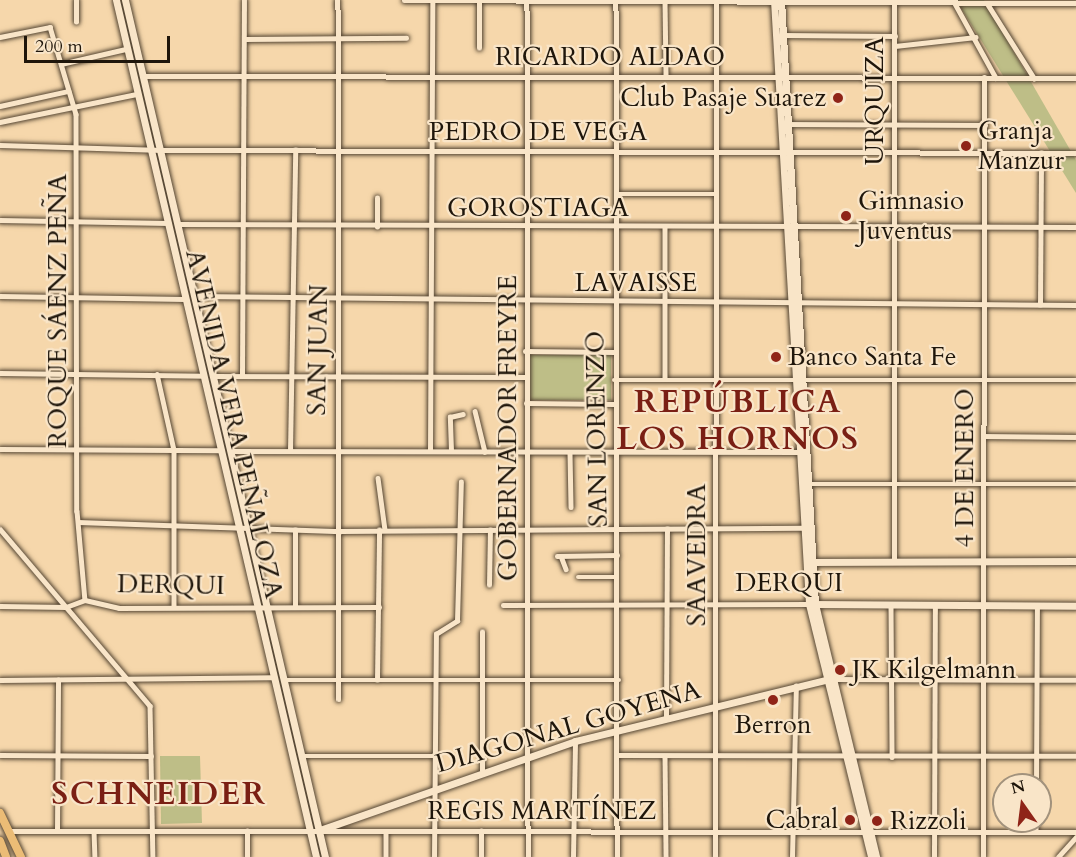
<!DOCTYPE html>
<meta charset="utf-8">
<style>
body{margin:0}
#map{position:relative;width:1076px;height:857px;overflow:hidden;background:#f6d7ab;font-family:Cardo,serif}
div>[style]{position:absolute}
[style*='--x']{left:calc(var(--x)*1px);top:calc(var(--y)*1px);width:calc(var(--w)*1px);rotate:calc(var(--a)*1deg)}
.green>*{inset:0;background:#bebe87}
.roads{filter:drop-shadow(0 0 2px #554633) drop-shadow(0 0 2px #554633)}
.street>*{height:4.5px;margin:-2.25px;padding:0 2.25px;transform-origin:2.25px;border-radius:2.25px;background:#f9e5c8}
.secondary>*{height:7px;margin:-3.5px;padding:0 3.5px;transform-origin:3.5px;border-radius:3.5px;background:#f9e5c8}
.primary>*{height:8px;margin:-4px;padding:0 4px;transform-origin:4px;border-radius:4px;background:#ebbc76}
.dots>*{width:16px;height:16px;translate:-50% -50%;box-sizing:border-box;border:3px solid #f9e5c8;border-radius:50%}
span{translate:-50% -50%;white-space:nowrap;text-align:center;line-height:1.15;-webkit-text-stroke:4.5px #f9e5c8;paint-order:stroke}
.street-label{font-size:26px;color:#1f160b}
.poi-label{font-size:26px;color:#1f160b}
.right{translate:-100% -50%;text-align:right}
.left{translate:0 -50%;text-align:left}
.district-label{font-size:32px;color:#7a1f14;font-weight:700;letter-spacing:1.5px}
.north{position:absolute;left:992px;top:773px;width:60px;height:60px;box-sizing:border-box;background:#f9e5c8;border:2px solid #a2927c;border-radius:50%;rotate:346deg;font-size:16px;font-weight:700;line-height:24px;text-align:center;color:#1f160b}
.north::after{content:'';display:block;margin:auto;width:21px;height:27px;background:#8f2418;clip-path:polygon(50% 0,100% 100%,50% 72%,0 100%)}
.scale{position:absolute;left:24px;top:36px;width:146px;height:27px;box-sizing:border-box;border:3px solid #1f160b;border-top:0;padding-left:8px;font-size:18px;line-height:21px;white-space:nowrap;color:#1f160b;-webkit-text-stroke:4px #f9e5c8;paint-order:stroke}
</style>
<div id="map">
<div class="green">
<div style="clip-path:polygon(956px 0,984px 0,1076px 160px,1076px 193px)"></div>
<div style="clip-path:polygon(527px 355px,611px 355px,611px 400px,527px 400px)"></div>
<div style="clip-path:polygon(160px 756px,200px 756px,202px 823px,161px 824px)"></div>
</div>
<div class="roads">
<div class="street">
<div style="--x:338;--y:0;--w:699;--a:89.92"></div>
<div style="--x:404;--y:0;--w:672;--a:0.26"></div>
<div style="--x:527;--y:0;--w:857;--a:89.93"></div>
<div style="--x:616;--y:0;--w:857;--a:89.93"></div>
<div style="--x:953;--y:0;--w:89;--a:61.1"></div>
<div style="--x:665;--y:1;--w:75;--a:89.2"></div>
<div style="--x:987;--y:3;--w:89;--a:57.9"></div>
<div style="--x:76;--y:22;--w:22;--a:-90"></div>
<div style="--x:782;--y:35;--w:113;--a:0.5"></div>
<div style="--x:0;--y:37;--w:51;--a:-11.3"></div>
<div style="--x:50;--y:27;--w:91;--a:73.4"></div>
<div style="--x:76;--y:114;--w:397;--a:89.9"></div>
<div style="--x:77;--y:511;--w:89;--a:84.9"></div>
<div style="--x:244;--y:39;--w:162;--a:-0.4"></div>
<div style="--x:895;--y:46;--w:81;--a:-6.4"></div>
<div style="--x:479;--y:48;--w:48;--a:-90"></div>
<div style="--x:61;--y:64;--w:67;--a:-13"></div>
<div style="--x:144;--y:76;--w:932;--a:0.12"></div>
<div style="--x:0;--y:106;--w:70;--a:-12.4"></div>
<div style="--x:0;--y:122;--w:139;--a:-11.6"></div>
<div style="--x:786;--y:124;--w:199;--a:0.3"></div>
<div style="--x:0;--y:145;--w:162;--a:1.8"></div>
<div style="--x:162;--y:150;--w:914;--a:0.19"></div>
<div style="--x:616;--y:194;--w:98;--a:0"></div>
<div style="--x:0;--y:220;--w:168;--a:1"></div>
<div style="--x:177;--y:224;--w:899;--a:0.19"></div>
<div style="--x:377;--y:227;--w:29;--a:-90"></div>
<div style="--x:665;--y:228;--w:151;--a:90"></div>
<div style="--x:0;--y:296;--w:184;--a:0.9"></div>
<div style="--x:196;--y:296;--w:880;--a:0.59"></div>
<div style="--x:1040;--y:305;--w:152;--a:-89.6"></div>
<div style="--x:525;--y:351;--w:89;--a:0.6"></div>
<div style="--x:0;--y:373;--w:204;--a:0.8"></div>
<div style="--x:157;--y:374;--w:78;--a:77.4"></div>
<div style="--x:174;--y:450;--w:156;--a:90"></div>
<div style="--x:213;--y:376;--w:312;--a:0.2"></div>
<div style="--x:242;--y:376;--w:376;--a:-89.7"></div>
<div style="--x:614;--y:380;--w:462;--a:0"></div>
<div style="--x:526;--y:403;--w:87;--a:0.7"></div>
<div style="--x:475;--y:411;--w:42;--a:76.3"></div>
<div style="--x:985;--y:436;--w:91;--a:0.6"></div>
<div style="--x:0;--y:449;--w:220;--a:0.3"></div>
<div style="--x:231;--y:451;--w:571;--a:0.1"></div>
<div style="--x:290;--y:451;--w:301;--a:-89"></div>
<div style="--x:430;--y:451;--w:451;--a:-89.7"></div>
<div style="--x:451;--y:451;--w:34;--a:-92"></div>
<div style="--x:450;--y:417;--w:13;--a:-13"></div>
<div style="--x:570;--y:453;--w:54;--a:88.9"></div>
<div style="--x:378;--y:478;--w:52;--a:82.3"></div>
<div style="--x:807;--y:484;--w:269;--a:0"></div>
<div style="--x:78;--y:522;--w:263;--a:2"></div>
<div style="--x:341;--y:531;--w:462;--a:-0.4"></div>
<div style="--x:0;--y:529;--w:232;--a:49.7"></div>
<div style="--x:150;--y:706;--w:151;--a:88.9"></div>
<div style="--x:557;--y:556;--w:60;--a:-1"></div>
<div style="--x:561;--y:556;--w:14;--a:69"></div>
<div style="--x:894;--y:561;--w:561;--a:-90"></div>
<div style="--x:578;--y:577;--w:39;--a:0"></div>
<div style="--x:489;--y:585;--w:55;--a:-89"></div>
<div style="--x:503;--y:605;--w:306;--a:-0.2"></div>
<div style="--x:891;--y:605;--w:152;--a:89.6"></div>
<div style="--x:0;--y:606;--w:66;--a:0.9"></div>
<div style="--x:66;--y:607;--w:20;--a:-20"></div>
<div style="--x:85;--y:600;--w:35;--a:13"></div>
<div style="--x:119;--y:608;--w:260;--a:-0.2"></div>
<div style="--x:295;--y:606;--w:76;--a:-90"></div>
<div style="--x:832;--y:679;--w:244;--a:0.2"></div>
<div style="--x:0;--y:680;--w:272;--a:-0.6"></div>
<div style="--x:283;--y:680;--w:336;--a:0"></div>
<div style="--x:377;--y:680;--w:150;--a:-89.2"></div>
<div style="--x:666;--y:718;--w:189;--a:-89.7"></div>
<div style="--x:0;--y:755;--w:151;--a:0.4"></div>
<div style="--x:619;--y:755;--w:457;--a:0.1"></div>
<div style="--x:301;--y:756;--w:134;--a:0"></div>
<div style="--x:665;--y:756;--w:101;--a:89.4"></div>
<div style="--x:482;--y:771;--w:139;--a:-90"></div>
<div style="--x:1036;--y:785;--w:179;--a:-89.7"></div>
<div style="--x:1036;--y:821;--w:11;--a:90"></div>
<div style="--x:9;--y:831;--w:1067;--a:0.05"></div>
<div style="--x:57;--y:831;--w:151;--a:-89.6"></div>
<div style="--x:94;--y:831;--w:26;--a:88"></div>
<div style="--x:386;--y:831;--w:26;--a:90"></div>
<div style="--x:247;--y:857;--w:26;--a:-90"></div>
<div style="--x:434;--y:857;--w:223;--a:-89.5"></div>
<div style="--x:436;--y:634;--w:25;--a:-32"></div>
<div style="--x:457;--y:621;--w:139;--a:-88.4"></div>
<div style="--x:481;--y:857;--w:26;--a:-90"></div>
<div style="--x:573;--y:857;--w:116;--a:-89"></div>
<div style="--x:715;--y:857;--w:857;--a:-89.93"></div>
<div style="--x:792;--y:857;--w:171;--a:-88.7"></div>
<div style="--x:934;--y:857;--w:252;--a:-89.8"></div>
<div style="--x:983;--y:857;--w:779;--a:-89.93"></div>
<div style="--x:1058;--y:857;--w:27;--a:-48"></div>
</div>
<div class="secondary">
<div style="--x:116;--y:0;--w:880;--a:76.86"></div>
<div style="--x:125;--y:0;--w:880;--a:76.86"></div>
<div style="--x:774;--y:0;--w:605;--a:86.68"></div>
<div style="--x:809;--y:604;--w:260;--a:76.2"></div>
<div style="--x:781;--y:0;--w:605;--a:86.78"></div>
<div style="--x:815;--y:604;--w:260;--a:76.4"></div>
<div style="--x:809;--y:562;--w:267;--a:-0.2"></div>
<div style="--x:812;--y:604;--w:264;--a:0.4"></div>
<div style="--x:320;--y:830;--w:270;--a:-19.2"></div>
<div style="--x:575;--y:741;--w:262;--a:-13.7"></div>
</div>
<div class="primary">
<div style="--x:0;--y:813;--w:49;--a:64.5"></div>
<div style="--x:0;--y:841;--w:17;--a:69"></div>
</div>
</div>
<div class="dots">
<div style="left:838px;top:98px;background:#8f2418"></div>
<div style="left:966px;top:146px;background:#8f2418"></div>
<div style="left:846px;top:216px;background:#8f2418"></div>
<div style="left:776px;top:357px;background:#8f2418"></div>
<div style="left:840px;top:670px;background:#8f2418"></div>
<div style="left:773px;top:700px;background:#8f2418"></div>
<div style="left:850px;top:820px;background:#8f2418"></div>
<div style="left:877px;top:821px;background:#8f2418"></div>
</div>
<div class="street-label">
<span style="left:610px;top:57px">RICARDO ALDAO</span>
<span style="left:875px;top:101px;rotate:-90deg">URQUIZA</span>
<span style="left:538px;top:132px">PEDRO DE VEGA</span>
<span style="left:538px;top:208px">GOROSTIAGA</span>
<span style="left:636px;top:283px">LAVAISSE</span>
<span style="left:58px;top:311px;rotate:-90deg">ROQUE SÁENZ PEÑA</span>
<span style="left:318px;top:350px;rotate:-89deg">SAN JUAN</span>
<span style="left:234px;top:424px;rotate:77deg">AVENIDA VERA PEÑALOZA</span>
<span style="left:508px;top:428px;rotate:-90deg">GOBERNADOR FREYRE</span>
<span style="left:597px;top:429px;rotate:-91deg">SAN LORENZO</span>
<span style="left:965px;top:468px;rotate:-90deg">4 DE ENERO</span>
<span style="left:697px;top:555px;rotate:-90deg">SAAVEDRA</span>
<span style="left:789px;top:583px">DERQUI</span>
<span style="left:171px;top:585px;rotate:1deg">DERQUI</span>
<span style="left:568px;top:727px;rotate:-16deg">DIAGONAL GOYENA</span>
<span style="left:542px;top:811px">REGIS MARTÍNEZ</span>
</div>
<div class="poi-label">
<span class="right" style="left:826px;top:98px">Club Pasaje Suarez</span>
<span class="left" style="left:978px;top:146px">Granja<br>Manzur</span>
<span class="left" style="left:858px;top:216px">Gimnasio<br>Juventus</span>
<span class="left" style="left:788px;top:357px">Banco Santa Fe</span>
<span class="left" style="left:852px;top:670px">JK Kilgelmann</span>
<span style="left:773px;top:725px">Berron</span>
<span class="right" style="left:838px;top:820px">Cabral</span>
<span class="left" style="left:890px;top:821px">Rizzoli</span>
</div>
<div class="district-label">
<span style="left:738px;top:421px">REPÚBLICA<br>LOS HORNOS</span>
<span style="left:159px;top:794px">SCHNEIDER</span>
</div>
<div class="north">N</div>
<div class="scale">200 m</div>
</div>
